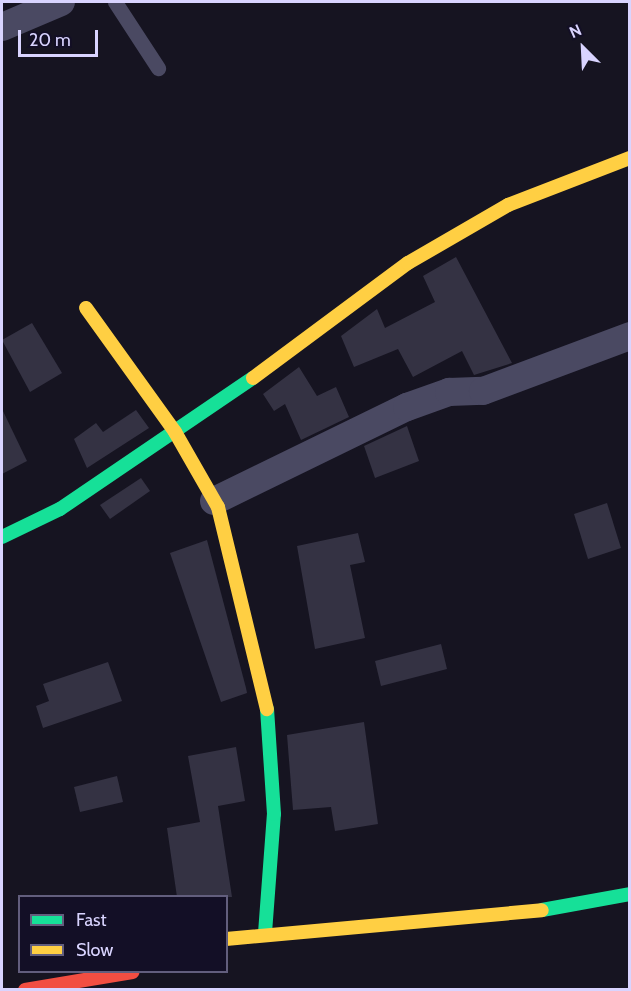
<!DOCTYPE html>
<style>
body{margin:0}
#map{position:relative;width:631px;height:991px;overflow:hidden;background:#161421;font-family:Cabin,sans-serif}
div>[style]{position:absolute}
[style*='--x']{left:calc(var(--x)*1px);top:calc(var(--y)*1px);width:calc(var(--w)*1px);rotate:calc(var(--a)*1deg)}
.building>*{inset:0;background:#343243}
.lane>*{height:15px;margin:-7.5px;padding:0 7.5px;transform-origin:7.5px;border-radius:7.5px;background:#4a4962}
.street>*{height:28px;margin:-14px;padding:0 14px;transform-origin:14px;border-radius:14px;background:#4a4962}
.fast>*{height:14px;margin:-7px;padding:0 7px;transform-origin:7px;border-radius:7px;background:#16e098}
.slow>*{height:14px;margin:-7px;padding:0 7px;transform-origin:7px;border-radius:7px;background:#ffcf43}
.jam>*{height:14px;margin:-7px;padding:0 7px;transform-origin:7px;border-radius:7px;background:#f24e42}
span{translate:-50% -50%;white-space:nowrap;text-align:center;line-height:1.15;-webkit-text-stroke:5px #130f26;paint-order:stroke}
.frame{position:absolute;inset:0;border:3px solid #d9d4ff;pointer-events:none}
.legend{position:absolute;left:18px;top:895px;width:210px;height:78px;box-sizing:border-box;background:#130f26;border:2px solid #625e7d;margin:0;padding:8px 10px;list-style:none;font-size:18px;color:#d9d4ff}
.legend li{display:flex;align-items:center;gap:12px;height:30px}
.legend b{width:30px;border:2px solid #625e7d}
.north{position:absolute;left:553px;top:18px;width:60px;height:60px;-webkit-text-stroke:4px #130f26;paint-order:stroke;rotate:336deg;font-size:16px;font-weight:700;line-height:24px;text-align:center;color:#d9d4ff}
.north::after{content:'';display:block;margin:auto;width:21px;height:27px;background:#d9d4ff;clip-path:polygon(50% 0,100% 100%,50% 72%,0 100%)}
.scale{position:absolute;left:18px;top:30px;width:80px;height:27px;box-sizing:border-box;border:3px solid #d9d4ff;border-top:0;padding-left:8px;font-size:18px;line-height:21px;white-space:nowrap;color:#d9d4ff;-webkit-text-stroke:4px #130f26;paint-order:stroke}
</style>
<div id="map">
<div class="building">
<div style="clip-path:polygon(456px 257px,512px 363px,474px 375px,462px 351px,413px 377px,398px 349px,354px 367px,341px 336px,377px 309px,385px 328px,435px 302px,423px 276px)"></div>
<div style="clip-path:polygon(32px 323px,62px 373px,30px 392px,2px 340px)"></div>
<div style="clip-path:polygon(299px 367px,317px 396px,336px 387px,349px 417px,301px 440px,285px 404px,274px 411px,263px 394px)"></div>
<div style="clip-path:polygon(2px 409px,27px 461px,2px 474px)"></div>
<div style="clip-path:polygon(136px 410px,149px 428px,87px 468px,74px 439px,96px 423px,103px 432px)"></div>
<div style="clip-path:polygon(407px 426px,419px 461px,375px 478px,364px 446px)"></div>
<div style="clip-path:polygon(141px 478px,150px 491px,110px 519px,100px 505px)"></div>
<div style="clip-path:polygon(607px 503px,621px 548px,588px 559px,574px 514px)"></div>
<div style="clip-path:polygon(358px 533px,365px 562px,350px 565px,365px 638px,315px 649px,297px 546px)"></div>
<div style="clip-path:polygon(207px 540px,246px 688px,247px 693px,221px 702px,170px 553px)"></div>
<div style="clip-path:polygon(441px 644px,447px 669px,381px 686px,375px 661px)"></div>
<div style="clip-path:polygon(108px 662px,122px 701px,43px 728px,36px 706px,49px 701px,43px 684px)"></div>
<div style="clip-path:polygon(364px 722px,378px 824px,335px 831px,331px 807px,293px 810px,287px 735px)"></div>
<div style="clip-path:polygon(236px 747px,245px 801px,218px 806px,232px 897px,177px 897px,167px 828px,200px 822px,188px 756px)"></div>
<div style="clip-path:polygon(117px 776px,123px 802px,80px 812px,74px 787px)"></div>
</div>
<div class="lane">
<div style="--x:115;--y:2;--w:79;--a:56.9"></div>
</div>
<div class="street">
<div style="--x:2;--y:27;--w:64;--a:-23"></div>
<div style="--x:214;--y:501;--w:215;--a:-26"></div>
<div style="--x:407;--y:407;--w:45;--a:-19.7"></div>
<div style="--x:449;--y:392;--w:34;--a:-2"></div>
<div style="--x:483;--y:391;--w:157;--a:-20.5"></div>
</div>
<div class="fast">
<div style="--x:2;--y:537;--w:64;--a:-25.8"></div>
<div style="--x:60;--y:509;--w:233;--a:-34.2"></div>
<div style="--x:542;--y:910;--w:89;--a:-10.3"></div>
<div style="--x:265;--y:933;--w:119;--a:-85.7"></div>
<div style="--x:274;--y:814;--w:105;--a:-93.8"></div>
</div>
<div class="slow">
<div style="--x:86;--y:308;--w:153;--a:54.3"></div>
<div style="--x:175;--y:432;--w:86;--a:60.2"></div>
<div style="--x:218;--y:507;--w:208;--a:76.4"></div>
<div style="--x:253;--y:378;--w:193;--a:-36.6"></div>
<div style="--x:408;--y:263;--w:116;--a:-30.1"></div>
<div style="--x:508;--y:205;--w:131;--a:-21.1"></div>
<div style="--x:226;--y:939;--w:317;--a:-5.2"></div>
</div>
<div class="jam">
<div style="--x:25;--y:990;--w:109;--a:-9.5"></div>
</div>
<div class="frame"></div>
<ul class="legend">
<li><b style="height:8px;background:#16e098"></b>Fast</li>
<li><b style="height:8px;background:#ffcf43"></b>Slow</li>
</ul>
<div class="north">N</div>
<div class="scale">20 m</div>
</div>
